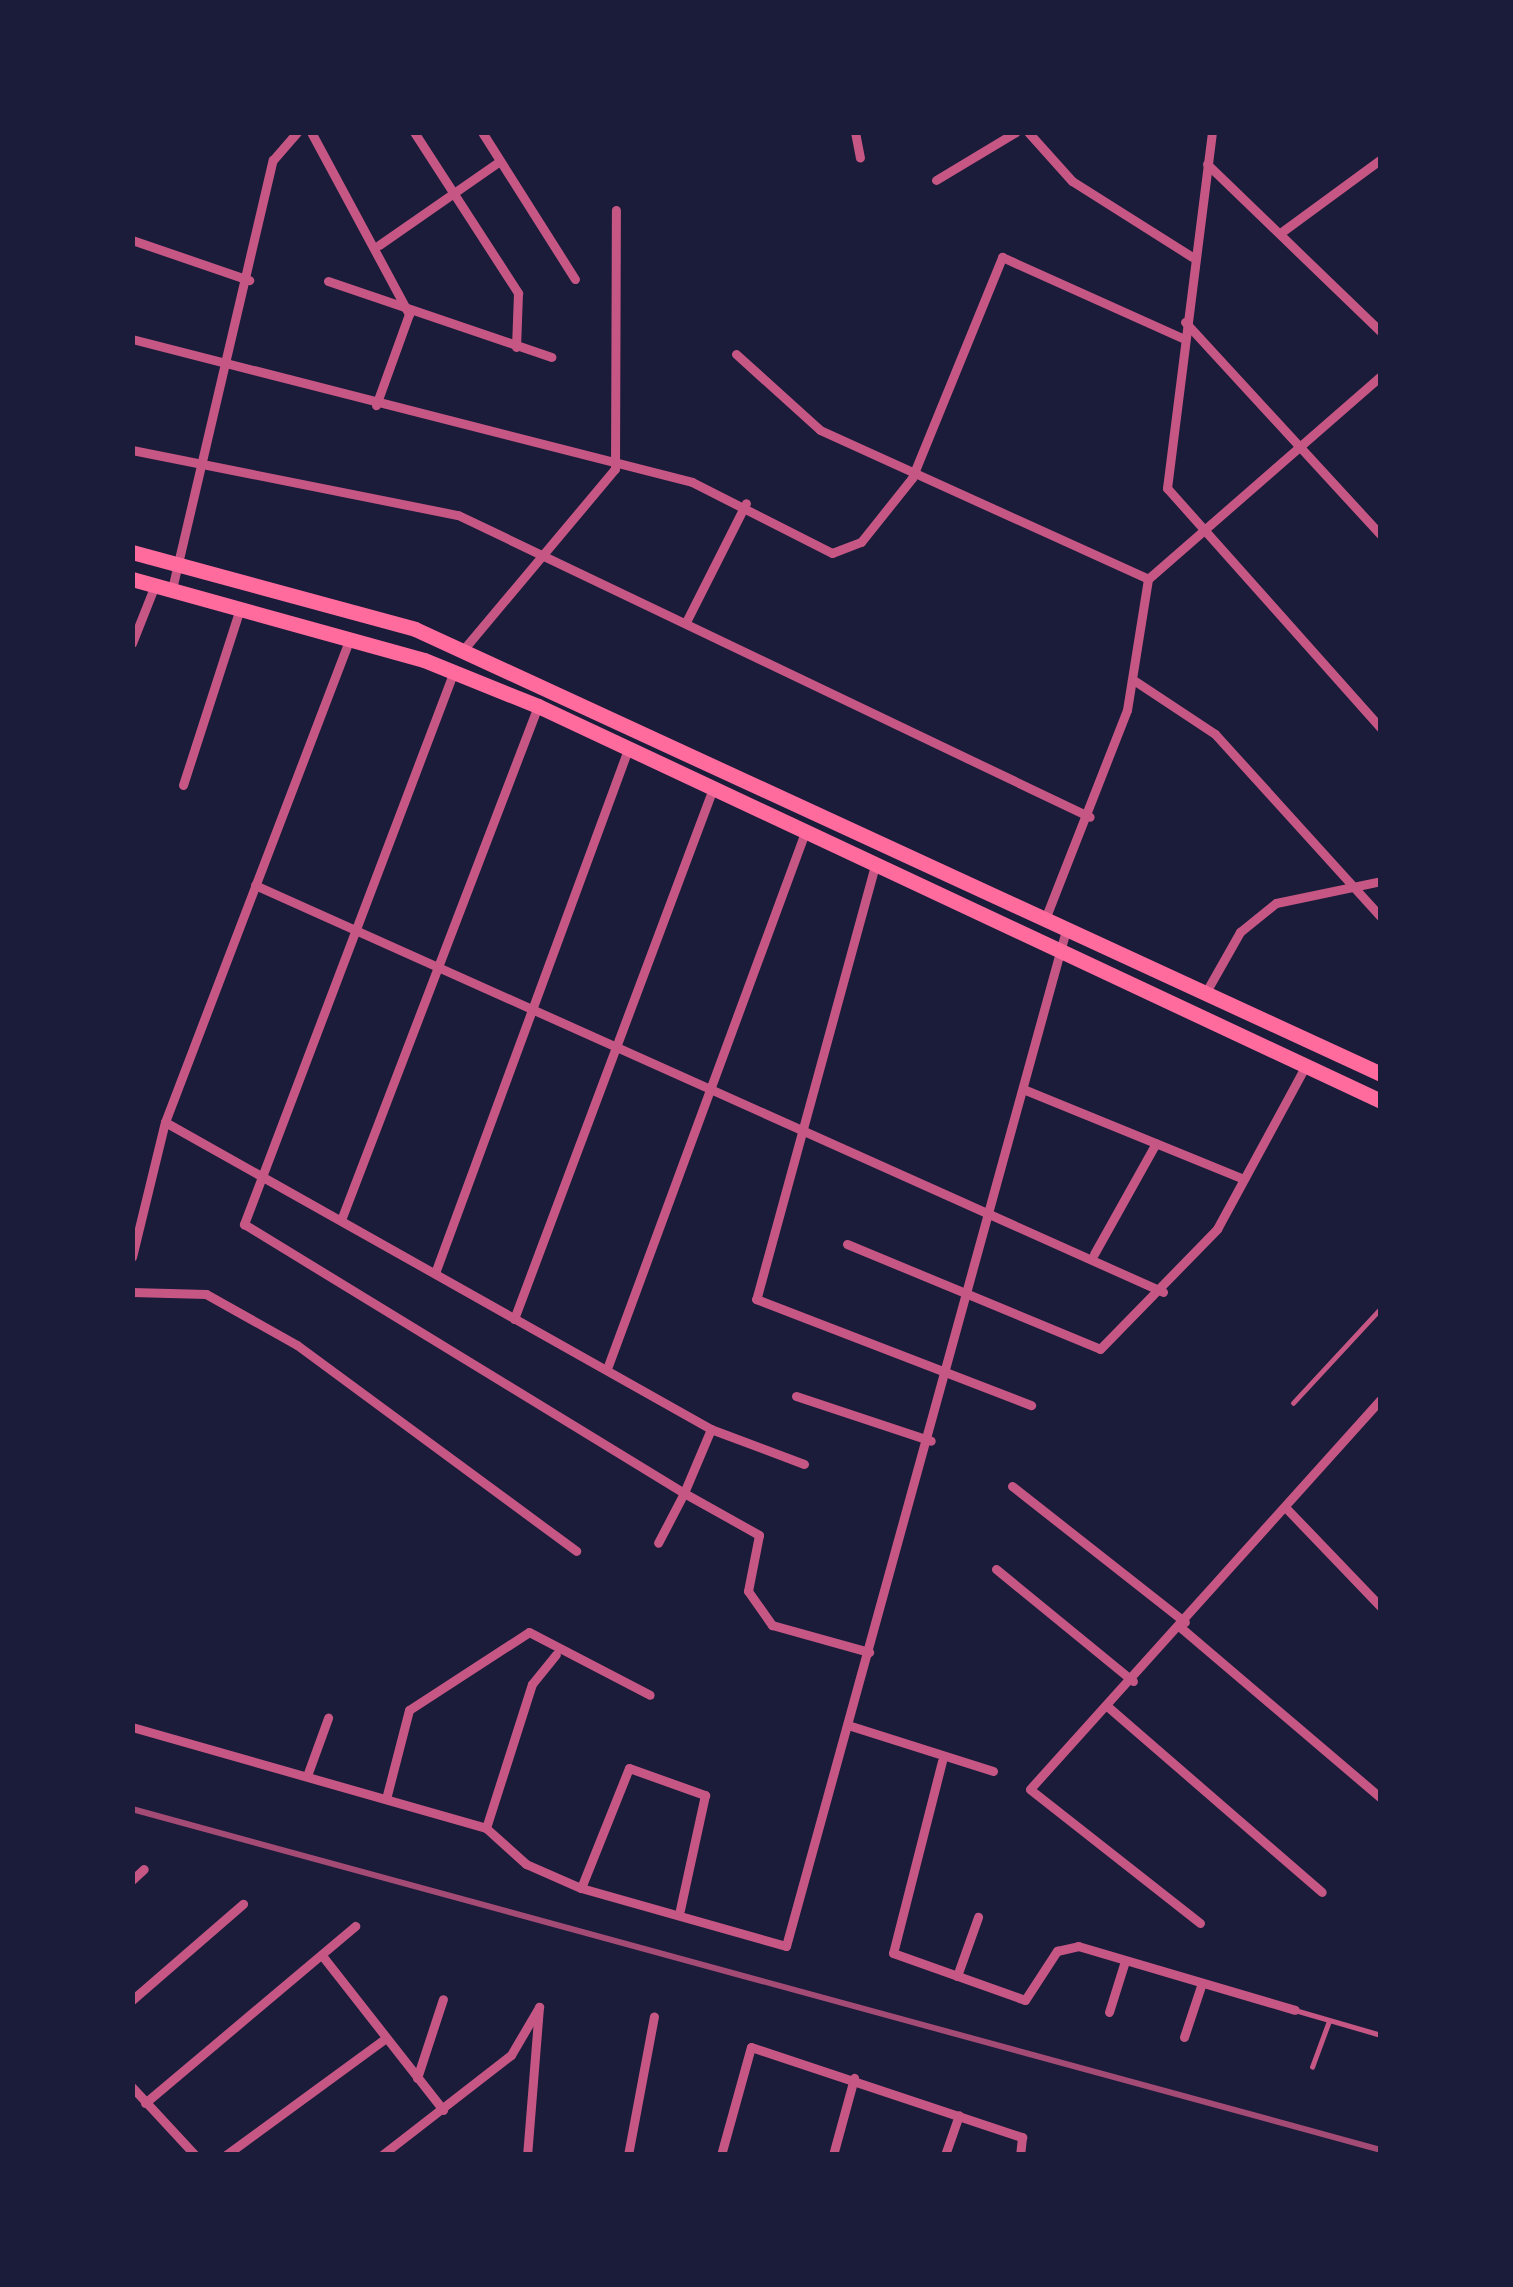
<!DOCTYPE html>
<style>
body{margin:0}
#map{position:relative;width:1513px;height:2287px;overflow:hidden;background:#1b1b3a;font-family:"Source Sans 3",sans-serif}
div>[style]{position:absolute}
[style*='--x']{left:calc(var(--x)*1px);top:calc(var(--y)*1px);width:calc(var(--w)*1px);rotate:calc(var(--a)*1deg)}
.service>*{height:4.5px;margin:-2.25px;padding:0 2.25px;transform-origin:2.25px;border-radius:2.25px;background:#c65784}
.minor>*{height:9px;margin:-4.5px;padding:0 4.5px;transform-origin:4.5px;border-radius:4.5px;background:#c65784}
.trunk>*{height:15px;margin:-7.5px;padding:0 7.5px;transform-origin:7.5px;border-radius:7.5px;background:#ff6b9d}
.rail>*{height:6px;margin:-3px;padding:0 3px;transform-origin:3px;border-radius:3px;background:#a44b75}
span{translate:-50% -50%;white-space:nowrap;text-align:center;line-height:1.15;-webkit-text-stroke:9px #1b1b3a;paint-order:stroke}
.frame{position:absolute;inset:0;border:135px solid #1b1b3a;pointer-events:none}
</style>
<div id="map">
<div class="service">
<div style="--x:1293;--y:1403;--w:129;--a:-47.2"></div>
<div style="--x:1295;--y:2010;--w:90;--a:16.2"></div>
<div style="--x:1312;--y:2067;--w:49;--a:-69.7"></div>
</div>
<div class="minor">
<div style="--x:311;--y:132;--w:207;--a:61.7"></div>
<div style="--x:409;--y:314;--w:97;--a:109.9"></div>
<div style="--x:414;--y:132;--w:192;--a:57.1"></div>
<div style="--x:518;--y:293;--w:54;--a:92.1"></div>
<div style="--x:482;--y:132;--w:174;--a:57.7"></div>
<div style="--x:855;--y:132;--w:26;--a:79"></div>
<div style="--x:1028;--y:132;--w:66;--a:48.1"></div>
<div style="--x:1072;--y:181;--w:142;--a:32.3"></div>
<div style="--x:1212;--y:132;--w:359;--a:97.2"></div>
<div style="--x:1167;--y:488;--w:322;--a:48.3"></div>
<div style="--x:1207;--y:164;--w:242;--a:44"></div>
<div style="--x:936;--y:180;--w:93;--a:-31"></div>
<div style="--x:1283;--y:231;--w:122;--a:-36.3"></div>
<div style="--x:132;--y:240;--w:124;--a:18.9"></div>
<div style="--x:379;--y:245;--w:147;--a:-34.8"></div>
<div style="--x:328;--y:281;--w:236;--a:18.8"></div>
<div style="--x:1185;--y:322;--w:289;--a:47.4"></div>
<div style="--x:132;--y:339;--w:578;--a:14.32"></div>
<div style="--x:692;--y:482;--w:157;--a:26.9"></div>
<div style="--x:832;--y:553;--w:31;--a:-21"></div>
<div style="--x:861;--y:542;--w:82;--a:-51.4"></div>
<div style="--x:912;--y:478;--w:239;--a:-67.8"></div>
<div style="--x:1002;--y:257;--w:197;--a:24.2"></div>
<div style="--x:736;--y:354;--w:113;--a:42.1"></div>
<div style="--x:820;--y:430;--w:360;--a:24.4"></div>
<div style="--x:132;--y:450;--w:332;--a:11.3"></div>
<div style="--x:458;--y:515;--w:700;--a:25.54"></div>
<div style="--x:172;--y:589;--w:441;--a:-76.8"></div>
<div style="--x:273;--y:160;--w:37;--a:-49"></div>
<div style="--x:686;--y:622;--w:133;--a:-63.2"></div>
<div style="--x:132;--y:643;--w:62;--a:-68.4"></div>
<div style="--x:463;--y:650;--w:236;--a:-50"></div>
<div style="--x:615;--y:469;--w:259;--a:-89.8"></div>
<div style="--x:454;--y:671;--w:592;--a:110.79"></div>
<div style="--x:244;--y:1224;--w:516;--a:31.44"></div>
<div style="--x:684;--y:1493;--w:56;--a:117.5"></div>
<div style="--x:1135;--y:681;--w:96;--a:33.5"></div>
<div style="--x:1215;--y:734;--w:247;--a:47.8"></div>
<div style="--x:183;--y:785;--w:186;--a:-72.1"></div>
<div style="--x:874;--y:869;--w:446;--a:105.3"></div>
<div style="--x:756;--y:1299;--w:295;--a:21.1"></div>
<div style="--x:255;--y:885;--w:995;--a:24.14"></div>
<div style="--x:1047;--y:914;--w:219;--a:-68.6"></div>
<div style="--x:1127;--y:710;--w:133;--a:-80.9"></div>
<div style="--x:1148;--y:579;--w:309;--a:-41.1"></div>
<div style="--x:1206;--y:992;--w:69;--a:-60.5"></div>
<div style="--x:1240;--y:932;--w:46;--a:-38.9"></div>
<div style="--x:1276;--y:903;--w:107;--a:-11.8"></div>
<div style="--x:1023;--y:1089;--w:238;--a:22.2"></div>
<div style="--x:165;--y:1122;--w:626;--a:29.35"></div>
<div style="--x:341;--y:1220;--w:550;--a:-69.03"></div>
<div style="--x:847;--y:1244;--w:274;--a:22.5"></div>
<div style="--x:1100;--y:1349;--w:168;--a:-45.7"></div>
<div style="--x:1217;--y:1229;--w:187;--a:-61.5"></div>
<div style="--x:1094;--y:1254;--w:127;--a:-60.8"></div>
<div style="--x:132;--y:1257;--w:139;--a:-76.3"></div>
<div style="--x:165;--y:1122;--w:518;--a:-69.08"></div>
<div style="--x:435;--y:1273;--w:555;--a:-69.77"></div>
<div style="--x:132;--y:1292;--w:74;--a:1.5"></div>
<div style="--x:206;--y:1294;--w:104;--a:29.3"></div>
<div style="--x:297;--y:1345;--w:347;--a:36.4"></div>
<div style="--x:514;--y:1319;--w:564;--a:-69.44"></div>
<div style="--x:608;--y:1366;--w:566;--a:-69.74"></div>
<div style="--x:796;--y:1396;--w:142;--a:18.4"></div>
<div style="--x:804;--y:1464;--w:99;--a:-159.4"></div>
<div style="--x:711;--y:1429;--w:69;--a:112.9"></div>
<div style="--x:684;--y:1493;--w:86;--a:29.2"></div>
<div style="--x:759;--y:1535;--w:57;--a:101.1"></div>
<div style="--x:748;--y:1591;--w:42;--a:54.8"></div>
<div style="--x:772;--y:1625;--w:101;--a:15.6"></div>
<div style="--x:1012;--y:1486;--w:220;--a:38.2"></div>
<div style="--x:1286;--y:1508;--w:137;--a:46.2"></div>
<div style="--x:996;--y:1569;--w:177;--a:39.3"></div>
<div style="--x:1180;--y:1627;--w:264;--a:40.4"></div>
<div style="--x:1107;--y:1706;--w:284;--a:40.9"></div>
<div style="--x:851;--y:1726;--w:149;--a:17.6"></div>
<div style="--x:132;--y:1727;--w:368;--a:15.9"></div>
<div style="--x:486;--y:1828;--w:54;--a:42"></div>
<div style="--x:526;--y:1864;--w:60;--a:23.6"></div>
<div style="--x:581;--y:1888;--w:213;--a:15.8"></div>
<div style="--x:786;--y:1946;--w:1054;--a:-74.59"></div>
<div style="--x:942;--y:1761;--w:198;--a:104.3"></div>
<div style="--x:893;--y:1953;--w:140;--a:19.6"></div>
<div style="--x:1025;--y:2000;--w:59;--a:-56.9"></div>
<div style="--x:1057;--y:1951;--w:22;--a:-13"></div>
<div style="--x:1078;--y:1946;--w:226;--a:16.4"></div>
<div style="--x:308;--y:1773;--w:59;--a:-70"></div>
<div style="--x:387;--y:1795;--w:88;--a:-75.5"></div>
<div style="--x:409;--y:1710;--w:143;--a:-33"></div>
<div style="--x:529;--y:1632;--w:136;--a:27.5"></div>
<div style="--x:486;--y:1828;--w:151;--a:-72.3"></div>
<div style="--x:532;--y:1684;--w:38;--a:-51"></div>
<div style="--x:132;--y:1880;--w:16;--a:-43"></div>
<div style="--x:581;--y:1888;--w:129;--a:-68.2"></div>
<div style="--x:629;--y:1768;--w:81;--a:19.6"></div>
<div style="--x:705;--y:1795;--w:118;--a:102.3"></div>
<div style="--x:1200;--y:1923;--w:216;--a:-141.8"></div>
<div style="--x:1030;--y:1789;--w:525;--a:-48.01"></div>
<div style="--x:324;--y:1958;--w:193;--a:51.9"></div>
<div style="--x:957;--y:1976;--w:63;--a:-70.4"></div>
<div style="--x:132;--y:2000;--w:147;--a:-40.9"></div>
<div style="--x:1109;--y:2012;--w:53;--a:-72.6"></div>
<div style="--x:1184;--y:2037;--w:57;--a:-71.6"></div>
<div style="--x:417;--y:2078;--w:83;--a:-71.8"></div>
<div style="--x:132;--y:2087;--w:93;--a:47.2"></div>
<div style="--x:145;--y:2103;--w:275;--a:-40.1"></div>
<div style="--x:226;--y:2155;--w:198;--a:-36.2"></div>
<div style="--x:382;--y:2155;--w:163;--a:-37.8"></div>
<div style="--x:511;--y:2055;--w:56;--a:-59.7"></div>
<div style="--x:539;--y:2007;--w:148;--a:94.6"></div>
<div style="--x:628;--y:2155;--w:141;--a:-79.4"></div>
<div style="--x:721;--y:2155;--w:112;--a:-74.5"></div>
<div style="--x:751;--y:2047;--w:286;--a:18.4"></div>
<div style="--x:1022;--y:2137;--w:18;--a:96"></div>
<div style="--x:833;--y:2155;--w:80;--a:-74.7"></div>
<div style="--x:945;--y:2155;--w:42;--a:-70.7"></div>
</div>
<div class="trunk">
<div style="--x:132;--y:552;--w:293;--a:15.2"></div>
<div style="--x:415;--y:629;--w:1064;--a:24.73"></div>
<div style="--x:132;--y:579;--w:303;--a:15.5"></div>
<div style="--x:424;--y:660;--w:123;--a:22"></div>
<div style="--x:538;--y:706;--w:931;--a:25.11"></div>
</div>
<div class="rail">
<div style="--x:132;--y:1809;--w:1295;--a:15.27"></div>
</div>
<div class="frame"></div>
</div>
